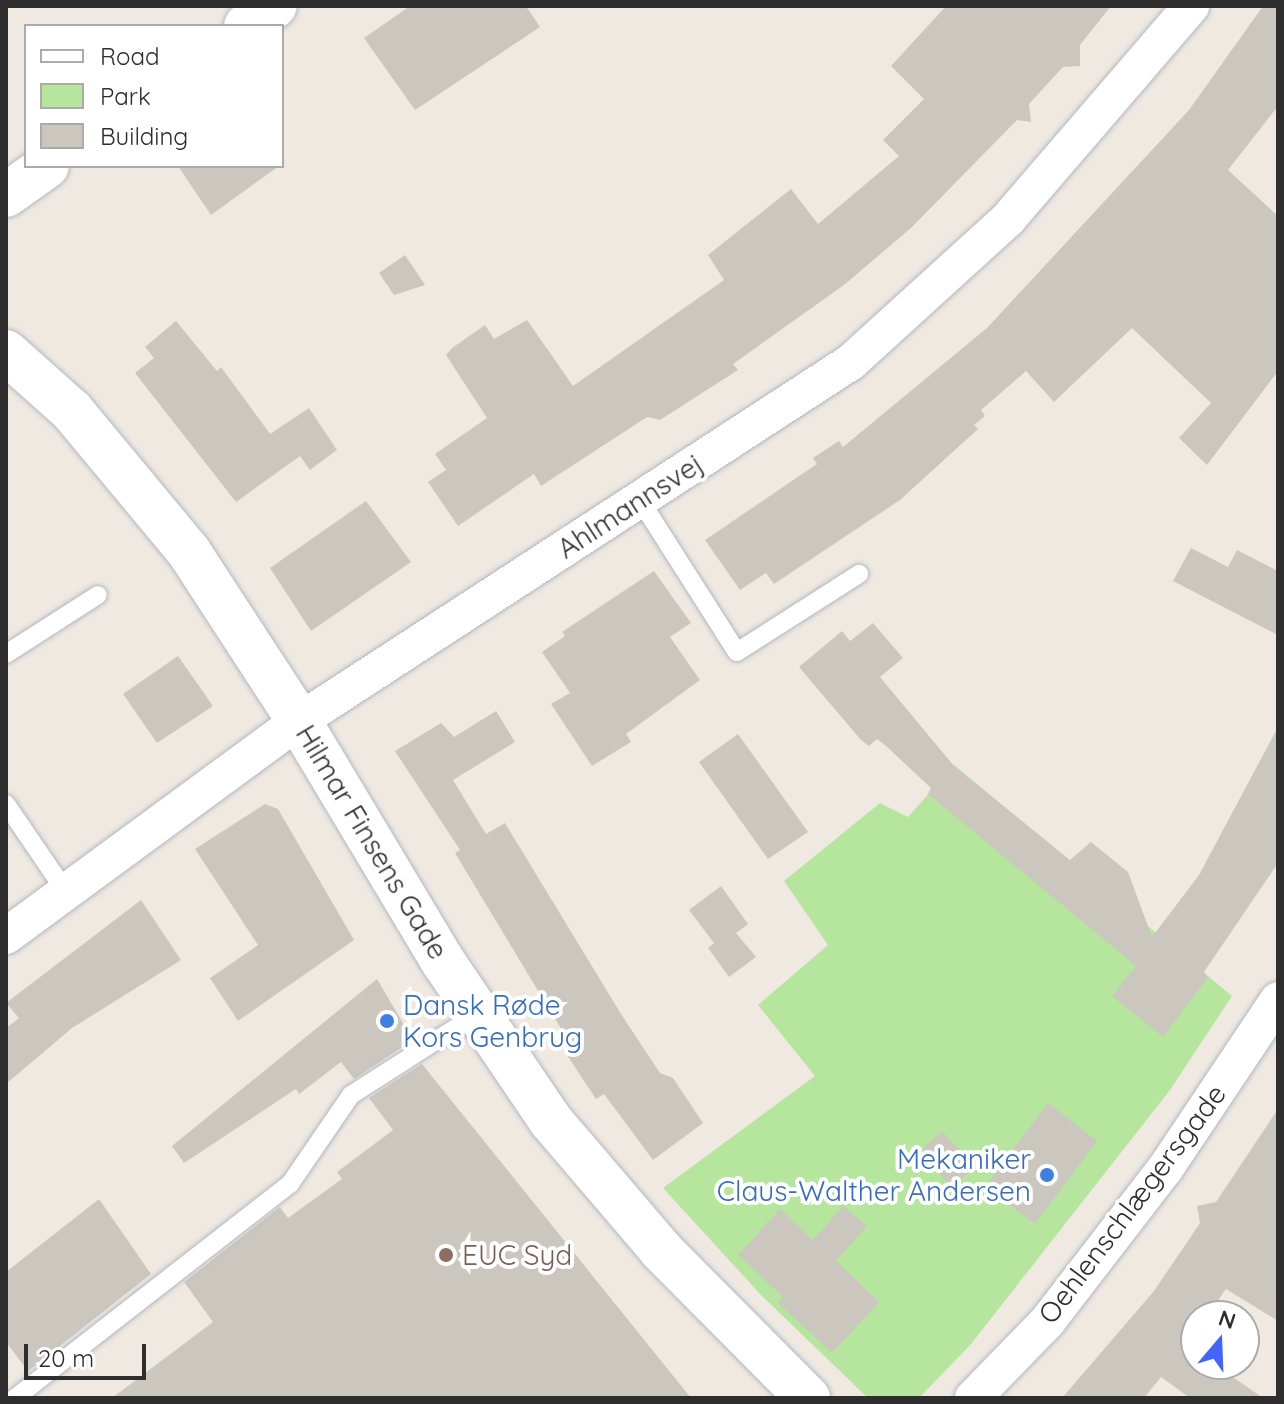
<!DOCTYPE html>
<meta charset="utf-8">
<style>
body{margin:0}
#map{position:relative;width:1284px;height:1404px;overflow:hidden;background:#efe9e1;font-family:Quicksand,sans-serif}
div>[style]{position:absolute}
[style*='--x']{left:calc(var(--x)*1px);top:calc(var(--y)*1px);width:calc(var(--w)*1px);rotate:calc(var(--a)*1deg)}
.green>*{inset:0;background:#b6e59e}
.building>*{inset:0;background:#cbc7bf}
.roads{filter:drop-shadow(0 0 2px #b4b7c1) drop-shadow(0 0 2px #b4b7c1)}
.service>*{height:18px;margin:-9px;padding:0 9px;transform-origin:9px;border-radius:9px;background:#fff}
.minor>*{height:36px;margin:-18px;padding:0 18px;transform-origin:18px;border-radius:18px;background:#fff}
.tertiary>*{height:44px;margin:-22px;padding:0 22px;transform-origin:22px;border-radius:22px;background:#fff}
.dots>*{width:22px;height:22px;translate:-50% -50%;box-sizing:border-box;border:4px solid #fff;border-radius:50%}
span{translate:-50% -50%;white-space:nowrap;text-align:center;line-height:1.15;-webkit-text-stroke:8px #fff;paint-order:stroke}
.street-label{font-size:28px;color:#2e2e2e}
.shop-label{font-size:28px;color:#366cbe}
.left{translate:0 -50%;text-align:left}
.right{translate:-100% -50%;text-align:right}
.education-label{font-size:28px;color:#785e54}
.frame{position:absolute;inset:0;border:8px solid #2e2e2e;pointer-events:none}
.legend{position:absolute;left:24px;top:24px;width:260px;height:144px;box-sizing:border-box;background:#fff;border:2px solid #ababab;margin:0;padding:10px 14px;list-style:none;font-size:24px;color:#2e2e2e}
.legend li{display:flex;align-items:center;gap:16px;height:40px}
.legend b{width:40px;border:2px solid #ababab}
.north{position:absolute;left:1180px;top:1300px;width:80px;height:80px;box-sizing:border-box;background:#fff;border:2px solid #ababab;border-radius:50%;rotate:19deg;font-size:22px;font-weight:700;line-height:32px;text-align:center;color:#2e2e2e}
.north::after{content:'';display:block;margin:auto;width:28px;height:36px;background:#4264fb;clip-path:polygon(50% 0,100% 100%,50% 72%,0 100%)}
.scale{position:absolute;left:24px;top:1344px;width:122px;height:36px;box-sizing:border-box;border:4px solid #2e2e2e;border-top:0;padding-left:10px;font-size:24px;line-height:28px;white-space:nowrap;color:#2e2e2e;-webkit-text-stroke:6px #fff;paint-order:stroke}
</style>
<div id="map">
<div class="green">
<div style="clip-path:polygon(954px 765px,1232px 996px,1170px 1090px,971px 1344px,919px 1398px,868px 1398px,761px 1295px,663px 1188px,815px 1076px,758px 1005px,828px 945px,784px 881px,880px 803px,908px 817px)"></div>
</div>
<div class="building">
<div style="clip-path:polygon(410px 6px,526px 6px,540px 27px,415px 110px,364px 38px)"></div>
<div style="clip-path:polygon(946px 6px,1111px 6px,1080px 45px,1080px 66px,1063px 67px,1029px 104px,1031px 122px,1017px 120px,911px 228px,844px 285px,733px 364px,738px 370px,660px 420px,647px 417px,541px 486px,534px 474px,458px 526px,428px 482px,446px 470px,435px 454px,487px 418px,446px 355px,452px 348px,485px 325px,494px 339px,527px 320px,573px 386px,724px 280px,708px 255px,791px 189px,818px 224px,899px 156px,883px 140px,924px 99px,891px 66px)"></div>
<div style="clip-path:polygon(1263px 6px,1278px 6px,1278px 106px,1228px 170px,1278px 216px,1278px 371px,1207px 465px,1179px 438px,1211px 403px,1132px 328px,1054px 402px,1026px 371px,981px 410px,985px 416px,974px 425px,978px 429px,900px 500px,774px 584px,766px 573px,740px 590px,705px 540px,817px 464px,813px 458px,839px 441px,843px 447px,987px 328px,1189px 110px)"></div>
<div style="clip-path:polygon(178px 166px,279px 166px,211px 215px)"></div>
<div style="clip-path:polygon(405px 255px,425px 285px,394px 295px,379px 273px)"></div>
<div style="clip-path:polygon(176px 321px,217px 371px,221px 367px,270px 434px,309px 408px,337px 450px,310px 470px,300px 456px,236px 502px,135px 373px,154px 358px,145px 347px)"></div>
<div style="clip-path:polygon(366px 501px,411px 562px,311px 631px,270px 568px)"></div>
<div style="clip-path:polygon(1191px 548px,1228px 567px,1237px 550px,1278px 571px,1278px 635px,1173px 581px)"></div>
<div style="clip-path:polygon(654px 571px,691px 623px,670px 637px,700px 680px,626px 734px,631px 742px,592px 766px,551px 704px,570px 693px,542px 652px,565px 636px,562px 632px)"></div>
<div style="clip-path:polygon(873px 623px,903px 658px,880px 677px,954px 766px,1070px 860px,1091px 842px,1128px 872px,1152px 937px,1199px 875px,1278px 727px,1278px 863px,1204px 972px,1208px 977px,1163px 1037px,1112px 996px,1136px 966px,928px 794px,931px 788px,885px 745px,877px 739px,869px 746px,861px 740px,799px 667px,842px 631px,850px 641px)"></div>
<div style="clip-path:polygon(178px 656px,213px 706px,157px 743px,123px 694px)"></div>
<div style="clip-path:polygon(496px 711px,515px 742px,453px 780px,486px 834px,505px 823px,621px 1014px,660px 1073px,673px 1078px,703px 1123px,653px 1160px,604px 1094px,596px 1099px,565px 1052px,572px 1047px,455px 853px,460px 850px,395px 751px,441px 723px,454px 737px)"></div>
<div style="clip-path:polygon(738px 734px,808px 832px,768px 859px,699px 762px)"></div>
<div style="clip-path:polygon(265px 804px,278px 809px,354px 940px,238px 1021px,210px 978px,258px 945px,195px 849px)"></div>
<div style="clip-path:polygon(721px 886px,748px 924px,736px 933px,756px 957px,729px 977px,708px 948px,714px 943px,689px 910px)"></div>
<div style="clip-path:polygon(141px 900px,181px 960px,72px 1028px,6px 1084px,6px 1028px,19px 1018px,6px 1003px)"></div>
<div style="clip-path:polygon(377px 979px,413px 1040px,354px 1079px,341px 1062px,299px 1094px,296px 1089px,184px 1163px,172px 1146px)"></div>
<div style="clip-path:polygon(422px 1064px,691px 1398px,112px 1398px,213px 1322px,184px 1282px,280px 1207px,288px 1218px,342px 1179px,337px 1172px,393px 1130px,369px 1098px)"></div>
<div style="clip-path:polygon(1048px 1103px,1097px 1141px,1035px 1224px,985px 1187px)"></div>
<div style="clip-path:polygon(1278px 1109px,1278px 1321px,1226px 1289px,1207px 1316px,1196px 1316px,1196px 1331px,1186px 1345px,1196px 1352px,1196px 1364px,1214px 1364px,1263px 1398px,1190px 1398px,1161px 1377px,1144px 1398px,1062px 1398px,1154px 1291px,1200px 1223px,1197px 1206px,1216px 1202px)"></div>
<div style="clip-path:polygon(942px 1131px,975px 1167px,952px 1188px,919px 1152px)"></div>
<div style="clip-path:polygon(99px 1199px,151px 1274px,28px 1371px,6px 1342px,6px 1272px)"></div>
<div style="clip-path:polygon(843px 1206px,867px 1226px,836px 1261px,879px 1302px,832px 1353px,778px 1303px,783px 1297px,738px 1255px,780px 1209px,813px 1240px)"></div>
</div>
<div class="roads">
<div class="service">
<div style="--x:640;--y:500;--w:180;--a:57.5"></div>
<div style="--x:737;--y:652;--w:145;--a:-32.6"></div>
<div style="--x:6;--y:654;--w:109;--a:-32.7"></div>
<div style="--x:6;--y:804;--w:103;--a:55.7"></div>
<div style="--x:15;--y:1398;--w:348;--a:-37.9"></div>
<div style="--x:290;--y:1184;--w:108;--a:-55.6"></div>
<div style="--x:351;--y:1095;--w:152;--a:-32.6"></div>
</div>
<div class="minor">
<div style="--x:6;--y:936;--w:363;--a:-36.3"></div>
<div style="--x:299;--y:721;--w:658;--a:-33.04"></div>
<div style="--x:851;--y:362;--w:212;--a:-42.3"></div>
<div style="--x:1008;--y:219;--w:281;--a:-49.3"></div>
<div style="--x:973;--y:1398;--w:106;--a:-45.8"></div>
<div style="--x:1047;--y:1322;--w:193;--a:-52.4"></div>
<div style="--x:1165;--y:1169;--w:203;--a:-56.2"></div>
</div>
<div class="tertiary">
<div style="--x:246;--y:26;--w:35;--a:-35"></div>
<div style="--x:6;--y:195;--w:50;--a:-35.3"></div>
<div style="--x:6;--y:352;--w:89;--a:41.8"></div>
<div style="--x:72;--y:411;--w:183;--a:50.3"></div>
<div style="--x:189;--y:552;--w:202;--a:56.9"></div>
<div style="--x:299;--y:721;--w:282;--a:59.1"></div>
<div style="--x:444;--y:963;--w:191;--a:55.9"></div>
<div style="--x:551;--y:1121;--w:170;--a:49.5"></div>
<div style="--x:661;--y:1250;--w:209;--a:45.2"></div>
</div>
</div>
<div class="dots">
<div style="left:387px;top:1021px;background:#3f7fe0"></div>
<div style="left:1047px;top:1175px;background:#3f7fe0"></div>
<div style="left:446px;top:1255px;background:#8d6e63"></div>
</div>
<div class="street-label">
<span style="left:630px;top:506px;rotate:-33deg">Ahlmannsvej</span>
<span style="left:372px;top:842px;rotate:59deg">Hilmar Finsens Gade</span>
<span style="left:1132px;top:1204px;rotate:-53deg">Oehlenschlægersgade</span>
</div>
<div class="shop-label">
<span class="left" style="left:403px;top:1021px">Dansk Røde<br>Kors Genbrug</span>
<span class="right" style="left:1031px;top:1175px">Mekaniker<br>Claus-Walther Andersen</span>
</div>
<div class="education-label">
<span class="left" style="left:462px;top:1255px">EUC Syd</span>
</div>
<div class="frame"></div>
<ul class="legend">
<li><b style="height:10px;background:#fff"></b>Road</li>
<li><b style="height:22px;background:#b6e59e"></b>Park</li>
<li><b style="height:22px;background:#cbc7bf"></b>Building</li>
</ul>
<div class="north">N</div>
<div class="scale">20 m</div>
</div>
